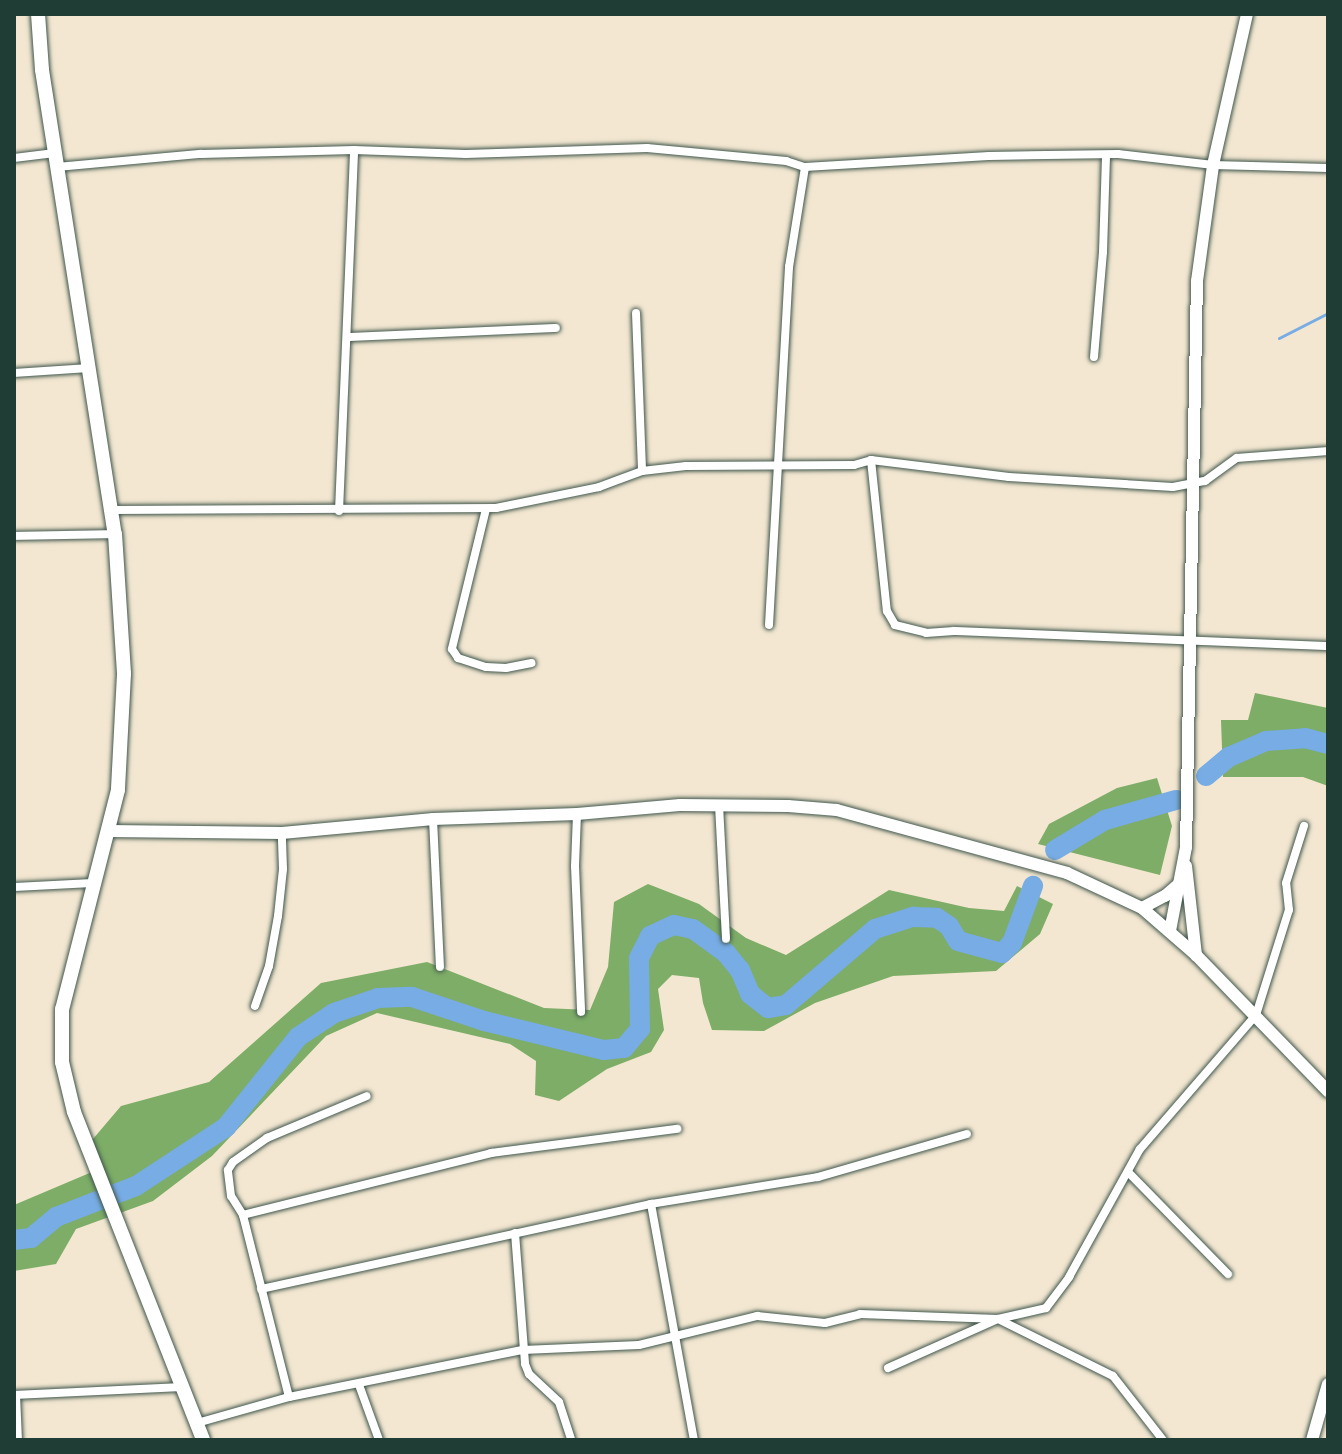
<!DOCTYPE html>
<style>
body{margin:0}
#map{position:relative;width:1342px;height:1454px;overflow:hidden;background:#f3e7d1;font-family:Cardo,serif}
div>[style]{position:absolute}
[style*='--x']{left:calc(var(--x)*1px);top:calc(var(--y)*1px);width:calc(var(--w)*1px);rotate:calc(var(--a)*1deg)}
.forest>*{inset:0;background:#7dad67}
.stream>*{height:3px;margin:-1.5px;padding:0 1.5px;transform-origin:1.5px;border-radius:1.5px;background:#77ace4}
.river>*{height:20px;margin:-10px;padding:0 10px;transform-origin:10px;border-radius:10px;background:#77ace4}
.roads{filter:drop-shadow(0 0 2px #3f564c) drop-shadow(0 0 2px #3f564c)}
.street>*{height:8px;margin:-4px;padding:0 4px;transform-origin:4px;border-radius:4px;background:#fff}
.secondary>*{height:12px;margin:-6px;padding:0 6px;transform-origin:6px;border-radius:6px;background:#fff}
.primary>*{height:14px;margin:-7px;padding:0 7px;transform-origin:7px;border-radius:7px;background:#fff}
span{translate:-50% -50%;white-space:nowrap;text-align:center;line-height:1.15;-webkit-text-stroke:6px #f7f3e8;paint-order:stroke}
.frame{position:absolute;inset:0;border:16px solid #1f3d34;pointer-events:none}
</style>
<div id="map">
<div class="forest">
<div style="clip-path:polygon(1255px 693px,1328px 708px,1328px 786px,1303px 777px,1223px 777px,1221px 720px,1248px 720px)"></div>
<div style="clip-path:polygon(1157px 778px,1172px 826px,1160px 875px,1038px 844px,1049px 824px,1117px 788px)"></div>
<div style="clip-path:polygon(648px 884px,699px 904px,746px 938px,786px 955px,889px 890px,969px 908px,1004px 911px,1017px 886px,1053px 904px,1040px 934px,996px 971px,893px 976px,815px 1003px,764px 1031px,712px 1030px,703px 1003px,699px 978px,672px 975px,658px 989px,664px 1030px,651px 1052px,607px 1069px,559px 1101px,535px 1095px,536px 1061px,510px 1044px,377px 1013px,326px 1036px,212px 1156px,153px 1201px,76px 1229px,56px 1264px,14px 1271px,14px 1205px,99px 1169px,87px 1146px,121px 1106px,209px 1082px,321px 983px,427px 962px,544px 1008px,590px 1010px,608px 967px,614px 902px)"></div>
</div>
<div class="stream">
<div style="--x:1279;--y:338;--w:55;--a:-27"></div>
</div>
<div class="river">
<div style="--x:1206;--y:776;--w:30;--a:-40"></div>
<div style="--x:1229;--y:757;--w:40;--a:-23.4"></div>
<div style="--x:1266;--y:741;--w:39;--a:-4"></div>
<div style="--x:1305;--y:738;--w:24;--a:15"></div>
<div style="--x:1055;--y:850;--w:58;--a:-31"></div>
<div style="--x:1105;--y:820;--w:74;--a:-15.7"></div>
<div style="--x:14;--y:1240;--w:17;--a:-7"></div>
<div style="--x:31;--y:1238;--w:33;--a:-40"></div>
<div style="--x:56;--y:1217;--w:86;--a:-21.2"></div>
<div style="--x:136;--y:1186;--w:108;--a:-33.2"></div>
<div style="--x:226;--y:1127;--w:115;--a:-51.3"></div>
<div style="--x:298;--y:1037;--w:43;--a:-33.7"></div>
<div style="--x:334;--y:1013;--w:46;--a:-18.8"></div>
<div style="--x:378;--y:998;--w:34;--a:-2"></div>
<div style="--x:412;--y:997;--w:76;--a:18.4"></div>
<div style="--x:484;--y:1021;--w:123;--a:13.6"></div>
<div style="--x:604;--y:1050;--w:20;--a:-6"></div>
<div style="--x:624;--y:1048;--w:25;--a:-50"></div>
<div style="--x:640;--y:1029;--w:71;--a:-90.8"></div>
<div style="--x:639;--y:958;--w:25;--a:-63"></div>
<div style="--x:650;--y:936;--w:26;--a:-25"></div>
<div style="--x:674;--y:925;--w:19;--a:12"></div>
<div style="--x:693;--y:929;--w:41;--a:36"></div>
<div style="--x:726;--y:953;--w:22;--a:51"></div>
<div style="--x:740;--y:970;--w:26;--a:67"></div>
<div style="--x:750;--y:994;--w:23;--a:38"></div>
<div style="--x:768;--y:1008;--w:18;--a:-9"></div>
<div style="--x:786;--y:1005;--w:117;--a:-40.5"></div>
<div style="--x:875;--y:929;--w:40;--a:-18"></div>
<div style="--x:913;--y:917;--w:24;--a:2"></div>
<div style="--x:937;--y:918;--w:14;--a:34"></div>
<div style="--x:949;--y:926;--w:17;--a:59"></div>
<div style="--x:958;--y:941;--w:46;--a:15.3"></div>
<div style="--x:1002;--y:953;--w:14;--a:-45"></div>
<div style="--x:1012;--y:943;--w:61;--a:-69.8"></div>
</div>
<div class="roads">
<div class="street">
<div style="--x:14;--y:158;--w:41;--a:-7"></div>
<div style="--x:57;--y:167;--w:145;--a:-5.2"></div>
<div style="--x:201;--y:154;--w:153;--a:-1.5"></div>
<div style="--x:354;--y:150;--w:112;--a:2"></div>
<div style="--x:466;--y:154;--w:181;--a:-1.9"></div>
<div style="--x:647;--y:148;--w:140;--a:5.3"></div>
<div style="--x:786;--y:161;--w:20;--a:18"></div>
<div style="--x:805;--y:167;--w:184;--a:-3.4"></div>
<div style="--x:989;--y:156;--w:129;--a:-0.9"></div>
<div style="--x:1118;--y:154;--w:96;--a:6.6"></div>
<div style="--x:1213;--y:165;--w:115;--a:1.5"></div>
<div style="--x:636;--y:313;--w:158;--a:87.8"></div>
<div style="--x:348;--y:337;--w:208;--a:-2.5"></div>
<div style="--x:1094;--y:357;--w:105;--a:-85.1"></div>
<div style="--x:1103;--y:252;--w:97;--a:-88.2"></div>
<div style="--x:14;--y:373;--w:75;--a:-3.8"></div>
<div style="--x:871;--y:460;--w:152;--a:84"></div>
<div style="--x:887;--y:611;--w:16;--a:60"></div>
<div style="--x:895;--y:625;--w:32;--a:14"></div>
<div style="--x:926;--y:633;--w:28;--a:-4"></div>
<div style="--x:954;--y:631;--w:374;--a:2.3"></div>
<div style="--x:486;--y:509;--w:144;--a:103.7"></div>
<div style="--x:452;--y:649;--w:11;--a:56"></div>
<div style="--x:458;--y:658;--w:29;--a:18"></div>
<div style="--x:486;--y:667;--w:20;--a:3"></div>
<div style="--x:506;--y:668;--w:26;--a:-11"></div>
<div style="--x:112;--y:510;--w:384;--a:-0.3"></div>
<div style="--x:496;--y:508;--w:105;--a:-11.5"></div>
<div style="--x:599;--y:487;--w:46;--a:-20.4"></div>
<div style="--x:642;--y:471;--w:44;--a:-6.5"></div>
<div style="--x:686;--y:466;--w:168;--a:-0.3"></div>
<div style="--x:854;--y:465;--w:18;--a:-16"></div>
<div style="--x:871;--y:460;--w:139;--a:7"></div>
<div style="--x:1009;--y:477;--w:164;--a:3.5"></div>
<div style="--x:1173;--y:487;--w:33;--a:-11"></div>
<div style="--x:1205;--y:481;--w:39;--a:-36"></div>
<div style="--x:1237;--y:458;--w:91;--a:-4.4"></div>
<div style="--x:339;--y:511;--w:361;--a:-87.6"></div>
<div style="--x:14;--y:536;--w:101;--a:-1.1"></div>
<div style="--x:769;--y:625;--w:359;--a:-86.8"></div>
<div style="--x:789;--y:267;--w:101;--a:-80.9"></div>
<div style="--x:719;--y:805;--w:134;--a:87"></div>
<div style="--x:577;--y:814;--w:52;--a:92.2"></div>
<div style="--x:575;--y:866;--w:146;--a:87.6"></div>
<div style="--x:433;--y:819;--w:148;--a:87.3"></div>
<div style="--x:14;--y:887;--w:79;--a:-2.9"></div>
<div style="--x:255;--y:1006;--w:42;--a:-70.7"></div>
<div style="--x:269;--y:966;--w:51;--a:-79.8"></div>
<div style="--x:278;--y:916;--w:47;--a:-83.9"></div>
<div style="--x:283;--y:869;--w:36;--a:-92"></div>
<div style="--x:1128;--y:1172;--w:143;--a:45.6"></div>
<div style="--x:651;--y:1204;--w:240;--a:79.7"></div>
<div style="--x:243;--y:1215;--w:256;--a:-14"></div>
<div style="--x:491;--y:1153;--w:188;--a:-7.4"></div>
<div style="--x:515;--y:1233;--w:131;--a:85.6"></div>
<div style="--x:525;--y:1364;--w:11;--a:68"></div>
<div style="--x:529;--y:1374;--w:41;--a:43"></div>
<div style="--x:559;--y:1402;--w:40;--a:72"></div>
<div style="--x:261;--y:1289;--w:399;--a:-12.3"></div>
<div style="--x:651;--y:1204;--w:169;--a:-9.2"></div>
<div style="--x:818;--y:1177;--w:155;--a:-16.1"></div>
<div style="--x:888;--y:1368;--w:120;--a:-24"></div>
<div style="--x:998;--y:1319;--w:128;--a:26.4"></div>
<div style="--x:1113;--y:1376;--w:81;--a:52"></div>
<div style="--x:359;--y:1385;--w:59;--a:70"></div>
<div style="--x:14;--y:1395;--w:168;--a:-2.7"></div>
<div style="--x:16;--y:1395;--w:45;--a:87.5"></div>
<div style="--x:289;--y:1397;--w:188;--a:-104.2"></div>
<div style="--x:243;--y:1215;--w:22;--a:-122"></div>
<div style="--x:231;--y:1196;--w:26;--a:-97"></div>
<div style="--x:228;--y:1170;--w:9;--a:-58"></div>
<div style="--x:233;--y:1162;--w:42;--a:-35.2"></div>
<div style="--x:267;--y:1138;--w:108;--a:-22.8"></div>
<div style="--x:197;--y:1423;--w:96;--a:-15.8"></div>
<div style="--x:289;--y:1397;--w:239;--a:-11.4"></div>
<div style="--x:523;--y:1350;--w:116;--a:-2.5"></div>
<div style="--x:639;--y:1345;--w:122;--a:-13.8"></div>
<div style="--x:757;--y:1316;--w:68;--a:5.9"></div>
<div style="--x:825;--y:1323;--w:36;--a:-14"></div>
<div style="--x:860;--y:1314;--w:138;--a:2.1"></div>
<div style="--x:998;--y:1319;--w:49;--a:-12.9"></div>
<div style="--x:1046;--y:1308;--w:39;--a:-53"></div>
<div style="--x:1069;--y:1277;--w:146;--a:-61"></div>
<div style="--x:1140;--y:1149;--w:177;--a:-49.1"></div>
<div style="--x:1256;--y:1015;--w:110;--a:-72.6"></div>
<div style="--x:1289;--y:910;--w:27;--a:-96"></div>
<div style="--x:1286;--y:883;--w:60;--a:-72.5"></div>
</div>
<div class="secondary">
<div style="--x:109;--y:831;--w:173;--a:0.7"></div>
<div style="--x:282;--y:833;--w:152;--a:-5.3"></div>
<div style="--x:433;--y:819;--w:144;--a:-2"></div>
<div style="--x:577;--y:814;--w:103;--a:-5"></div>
<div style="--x:680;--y:805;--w:108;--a:0.5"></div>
<div style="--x:788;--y:806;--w:49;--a:4.7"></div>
<div style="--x:837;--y:810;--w:238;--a:15.3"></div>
<div style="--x:1067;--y:873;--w:83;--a:25"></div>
<div style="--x:1142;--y:908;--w:72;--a:41"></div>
<div style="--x:1196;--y:955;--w:190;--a:45.9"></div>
<div style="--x:1186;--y:866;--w:90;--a:83.6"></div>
<div style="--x:1142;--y:908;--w:26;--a:-28"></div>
<div style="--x:1165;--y:896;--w:18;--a:-41"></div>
<div style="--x:1170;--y:931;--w:86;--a:-79.2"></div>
<div style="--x:1186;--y:847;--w:566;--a:-88.89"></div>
<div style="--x:1197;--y:281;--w:117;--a:-82.1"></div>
<div style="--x:1213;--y:165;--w:155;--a:-77.3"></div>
<div style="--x:1312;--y:1440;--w:58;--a:-74.1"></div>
</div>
<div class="primary">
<div style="--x:38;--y:14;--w:56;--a:85.9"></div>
<div style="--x:42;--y:70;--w:470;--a:81.1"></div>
<div style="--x:115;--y:534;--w:140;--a:86.3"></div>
<div style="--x:124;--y:674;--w:116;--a:93"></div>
<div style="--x:118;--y:790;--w:226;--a:104.3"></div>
<div style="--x:62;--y:1009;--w:53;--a:90"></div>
<div style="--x:62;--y:1062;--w:51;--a:76.5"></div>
<div style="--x:74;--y:1112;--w:352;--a:68.5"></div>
</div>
</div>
<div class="frame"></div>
</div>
